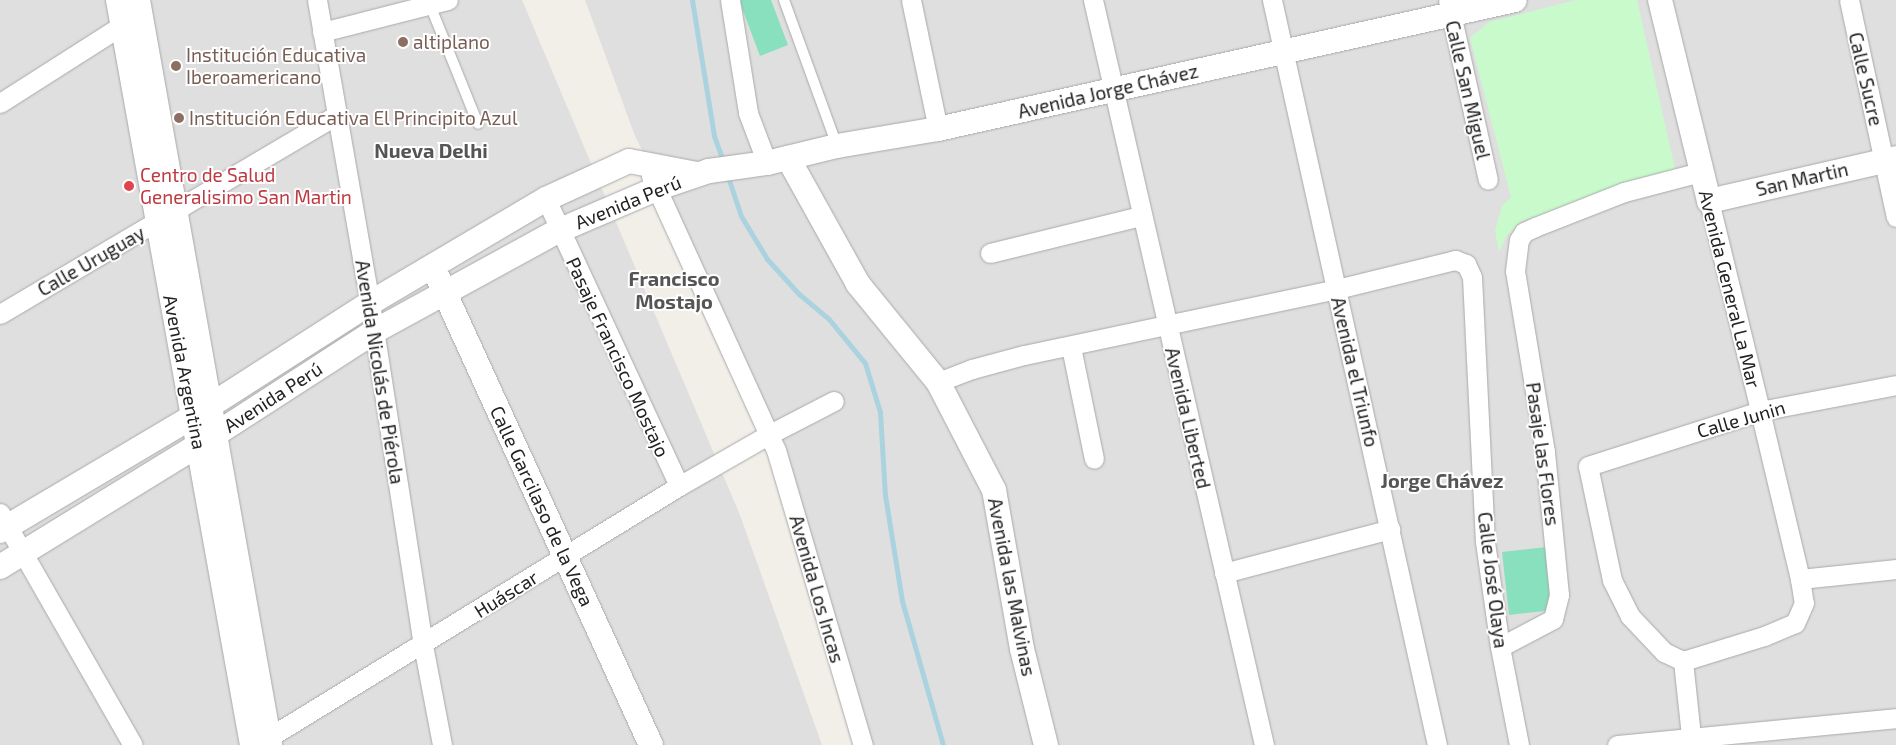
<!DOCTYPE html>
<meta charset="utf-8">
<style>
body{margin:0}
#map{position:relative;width:1896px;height:745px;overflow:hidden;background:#f2efe9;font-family:"Exo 2",sans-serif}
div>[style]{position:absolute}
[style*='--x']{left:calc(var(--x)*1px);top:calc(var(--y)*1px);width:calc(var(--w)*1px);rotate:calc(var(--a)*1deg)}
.residential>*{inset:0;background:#e0dfdf}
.park>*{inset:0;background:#c8facc}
.pitch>*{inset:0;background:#88e0be}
.stream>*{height:5px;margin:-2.5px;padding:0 2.5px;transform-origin:2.5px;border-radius:2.5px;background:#aad3df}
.roads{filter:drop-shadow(0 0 1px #a9a9a9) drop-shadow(0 0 1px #a9a9a9)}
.service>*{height:10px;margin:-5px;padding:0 5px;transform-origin:5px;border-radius:5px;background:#fff}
.minor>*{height:19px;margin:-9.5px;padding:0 9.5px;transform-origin:9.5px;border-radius:9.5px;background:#fff}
.tertiary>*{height:24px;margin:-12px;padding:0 12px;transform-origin:12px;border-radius:12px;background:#fff}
.dots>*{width:14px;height:14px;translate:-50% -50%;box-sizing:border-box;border:2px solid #fff;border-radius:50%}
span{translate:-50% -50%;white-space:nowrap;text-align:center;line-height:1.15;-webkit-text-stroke:4px #fff;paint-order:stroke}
.education-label{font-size:19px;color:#785e54}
.left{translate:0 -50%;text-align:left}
.street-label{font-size:19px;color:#222}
.health-label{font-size:19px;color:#be3a42}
.neighbourhood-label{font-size:20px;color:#555;font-weight:700}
</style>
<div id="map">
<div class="residential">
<div style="clip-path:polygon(0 0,522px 0,740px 515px,822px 745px,0 745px)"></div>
<div style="clip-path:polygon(585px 0,1896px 0,1896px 745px,869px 745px,767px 407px,635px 136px)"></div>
</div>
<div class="park">
<div style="clip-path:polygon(1576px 0,1637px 0,1675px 169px,1670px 179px,1521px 221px,1507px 235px,1499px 252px,1495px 231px,1502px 206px,1511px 197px,1470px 38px,1489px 22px)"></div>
</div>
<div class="pitch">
<div style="clip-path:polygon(739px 0,771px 0,788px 45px,760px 56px)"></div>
<div style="clip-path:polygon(1547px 547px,1554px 610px,1509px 615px,1502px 552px)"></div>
</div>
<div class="stream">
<div style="--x:692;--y:0;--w:138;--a:80.8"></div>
<div style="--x:714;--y:136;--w:30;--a:70"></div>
<div style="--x:727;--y:174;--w:44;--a:71.6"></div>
<div style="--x:741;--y:216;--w:50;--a:58.8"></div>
<div style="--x:767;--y:259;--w:47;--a:47.6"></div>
<div style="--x:799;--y:294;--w:38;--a:40"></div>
<div style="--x:828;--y:318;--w:58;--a:50.6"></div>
<div style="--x:865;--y:363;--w:51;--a:73"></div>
<div style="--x:880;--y:412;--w:83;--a:86.6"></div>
<div style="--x:885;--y:495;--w:107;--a:80.9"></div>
<div style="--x:902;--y:601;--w:150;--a:74.1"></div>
</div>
<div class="roads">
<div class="service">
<div style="--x:784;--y:0;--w:155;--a:70"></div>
<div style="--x:430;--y:5;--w:128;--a:68"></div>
</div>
<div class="minor">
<div style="--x:317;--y:0;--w:308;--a:80.1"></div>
<div style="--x:370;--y:303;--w:346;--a:81.2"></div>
<div style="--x:423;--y:645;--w:102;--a:79.2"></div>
<div style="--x:730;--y:0;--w:114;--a:80.9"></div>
<div style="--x:748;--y:113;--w:53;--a:69.2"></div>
<div style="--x:911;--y:0;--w:132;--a:78.2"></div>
<div style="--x:1093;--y:0;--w:764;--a:77.07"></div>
<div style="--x:1272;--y:0;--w:763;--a:77.51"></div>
<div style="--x:1448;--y:0;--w:184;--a:77.5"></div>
<div style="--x:1849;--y:0;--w:222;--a:77.8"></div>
<div style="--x:322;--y:32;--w:130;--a:-14.3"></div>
<div style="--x:0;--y:103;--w:156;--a:-32.5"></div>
<div style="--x:651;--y:176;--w:301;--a:65.5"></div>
<div style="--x:776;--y:450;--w:308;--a:73.6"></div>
<div style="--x:546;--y:199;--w:316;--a:65.1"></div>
<div style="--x:1709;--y:201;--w:216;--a:76.3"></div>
<div style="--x:1760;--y:411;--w:173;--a:76.6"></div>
<div style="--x:1800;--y:579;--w:24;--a:81"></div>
<div style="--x:1804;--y:603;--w:22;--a:114"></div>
<div style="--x:1795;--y:623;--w:34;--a:157"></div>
<div style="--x:1764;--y:636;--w:85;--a:162.8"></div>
<div style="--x:1683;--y:661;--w:21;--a:-155"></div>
<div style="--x:1664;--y:652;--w:50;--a:-133.4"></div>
<div style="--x:1630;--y:616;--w:40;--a:-116.6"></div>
<div style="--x:1612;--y:580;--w:116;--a:-101.9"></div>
<div style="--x:1588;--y:466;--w:181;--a:-17.7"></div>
<div style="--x:1760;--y:411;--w:138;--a:-10.8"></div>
<div style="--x:990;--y:253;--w:155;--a:-13.8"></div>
<div style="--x:0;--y:314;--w:391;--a:-30.6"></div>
<div style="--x:1071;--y:347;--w:114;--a:78.4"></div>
<div style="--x:938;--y:382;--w:36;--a:-21"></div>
<div style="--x:972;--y:369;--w:54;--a:-15.1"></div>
<div style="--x:1024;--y:355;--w:320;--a:-11.9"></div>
<div style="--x:1337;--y:289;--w:122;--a:-13.8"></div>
<div style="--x:1455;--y:260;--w:12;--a:20"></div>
<div style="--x:1466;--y:264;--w:14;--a:65"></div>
<div style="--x:1472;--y:277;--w:265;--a:87.2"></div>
<div style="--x:1485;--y:542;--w:106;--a:81.9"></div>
<div style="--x:1500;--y:647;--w:100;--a:79"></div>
<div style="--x:0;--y:513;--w:267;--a:60.2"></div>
<div style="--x:1224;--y:573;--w:172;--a:-14.8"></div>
<div style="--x:1800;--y:579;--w:97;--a:-5.9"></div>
<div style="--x:1500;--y:647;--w:60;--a:-27.8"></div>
<div style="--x:1553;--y:619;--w:25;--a:-76"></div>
<div style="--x:1559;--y:595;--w:144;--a:-95.6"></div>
<div style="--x:1545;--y:452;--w:183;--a:-99.4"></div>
<div style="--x:1515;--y:271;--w:31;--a:-83"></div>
<div style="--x:1519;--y:240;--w:9;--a:-58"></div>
<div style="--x:1524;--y:232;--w:12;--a:-24"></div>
<div style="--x:1535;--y:227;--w:96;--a:-21.5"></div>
<div style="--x:1624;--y:192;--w:79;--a:-14.7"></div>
<div style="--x:1683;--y:661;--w:84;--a:83.9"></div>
<div style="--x:258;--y:744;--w:494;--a:-31.5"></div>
<div style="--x:679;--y:486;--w:103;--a:-29.8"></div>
<div style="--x:768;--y:435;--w:74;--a:-27.3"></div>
<div style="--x:1617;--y:745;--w:280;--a:-5.5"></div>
</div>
<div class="tertiary">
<div style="--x:118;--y:0;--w:757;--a:79.8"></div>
<div style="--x:138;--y:0;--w:757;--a:79.95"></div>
<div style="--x:1660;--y:0;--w:207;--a:76.3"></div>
<div style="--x:1709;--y:201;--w:192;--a:-12.9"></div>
<div style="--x:788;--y:158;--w:144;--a:60.9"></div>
<div style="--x:858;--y:284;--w:127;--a:50.8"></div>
<div style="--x:938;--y:382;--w:122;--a:62.6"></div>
<div style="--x:994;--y:490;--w:161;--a:80"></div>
<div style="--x:1022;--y:649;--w:99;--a:76"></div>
<div style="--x:438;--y:278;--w:513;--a:65.48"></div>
<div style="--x:0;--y:531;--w:226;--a:-30.7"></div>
<div style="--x:194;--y:416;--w:209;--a:-32.7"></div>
<div style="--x:370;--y:303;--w:204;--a:-30.6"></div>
<div style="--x:546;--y:199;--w:91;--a:-24.6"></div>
<div style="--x:629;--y:161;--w:69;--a:10.8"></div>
<div style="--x:0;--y:567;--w:254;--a:-31.6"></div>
<div style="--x:216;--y:434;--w:189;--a:-32.9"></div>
<div style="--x:375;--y:331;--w:209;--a:-28.7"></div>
<div style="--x:558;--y:231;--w:107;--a:-23.2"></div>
<div style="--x:656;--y:189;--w:56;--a:-18.8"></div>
<div style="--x:709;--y:171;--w:59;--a:-7.9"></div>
<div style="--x:767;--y:163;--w:72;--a:-13.7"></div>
<div style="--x:837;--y:146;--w:102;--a:-9.6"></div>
<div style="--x:938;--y:129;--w:591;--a:-12.6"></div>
</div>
</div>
<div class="dots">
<div style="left:403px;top:42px;background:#8d6e63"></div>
<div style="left:176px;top:66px;background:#8d6e63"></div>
<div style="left:179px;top:118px;background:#8d6e63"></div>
<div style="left:129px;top:186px;background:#e0444e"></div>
</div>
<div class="education-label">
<span class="left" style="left:413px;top:42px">altiplano</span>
<span class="left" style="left:186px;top:66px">Institución Educativa<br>Iberoamericano</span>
<span class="left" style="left:189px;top:118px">Institución Educativa El Principito Azul</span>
</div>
<div class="street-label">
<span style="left:1866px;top:79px;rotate:77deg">Calle Sucre</span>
<span style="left:1468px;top:90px;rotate:77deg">Calle San Miguel</span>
<span style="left:1108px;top:91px;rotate:-13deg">Avenida Jorge Chávez</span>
<span style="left:1802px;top:179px;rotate:-13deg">San Martin</span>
<span style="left:628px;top:202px;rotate:-22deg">Avenida Perú</span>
<span style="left:91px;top:261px;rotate:-30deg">Calle Uruguay</span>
<span style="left:1730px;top:289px;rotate:76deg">Avenida General La Mar</span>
<span style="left:618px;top:357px;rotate:65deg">Pasaje Francisco Mostajo</span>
<span style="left:185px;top:372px;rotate:79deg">Avenida Argentina</span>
<span style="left:380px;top:372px;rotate:81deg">Avenida Nicolás de Piérola</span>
<span style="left:1355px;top:372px;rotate:77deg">Avenida el Triunfo</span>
<span style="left:273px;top:397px;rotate:-33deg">Avenida Perú</span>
<span style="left:1188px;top:418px;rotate:77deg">Avenida Liberted</span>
<span style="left:1741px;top:419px;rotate:-16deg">Calle Junin</span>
<span style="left:1543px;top:454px;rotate:82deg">Pasaje las Flores</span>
<span style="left:542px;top:506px;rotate:65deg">Calle Garcilaso de la Vega</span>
<span style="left:1493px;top:580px;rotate:83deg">Calle José Olaya</span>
<span style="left:1012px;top:587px;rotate:79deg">Avenida las Malvinas</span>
<span style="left:817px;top:589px;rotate:74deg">Avenida Los Incas</span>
<span style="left:506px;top:594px;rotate:-32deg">Huáscar</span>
</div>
<div class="health-label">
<span class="left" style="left:140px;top:186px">Centro de Salud<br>Generalisimo San Martin</span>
</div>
<div class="neighbourhood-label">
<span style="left:431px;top:150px">Nueva Delhi</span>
<span style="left:674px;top:290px">Francisco<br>Mostajo</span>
<span style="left:1442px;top:480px">Jorge Chávez</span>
</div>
</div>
